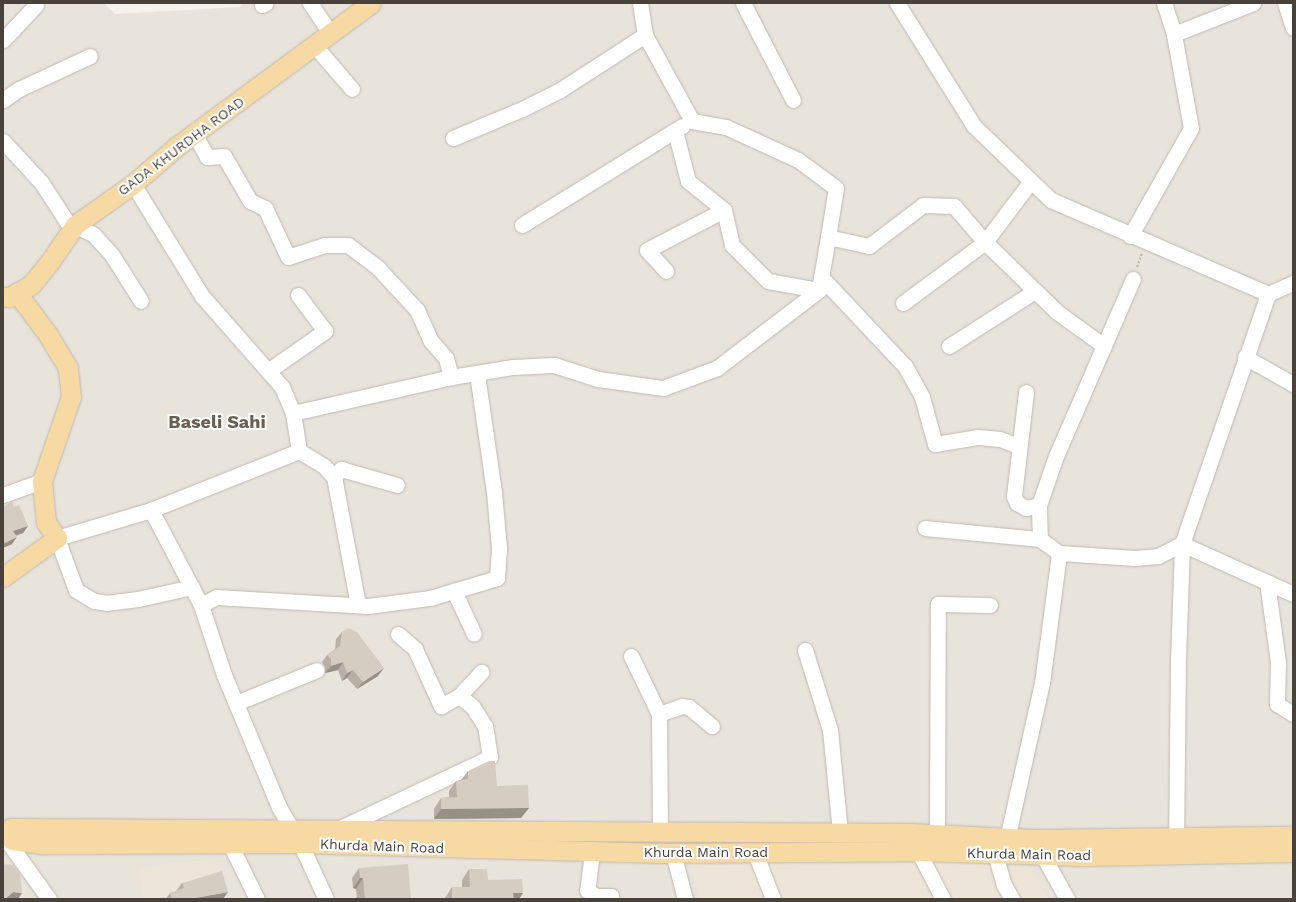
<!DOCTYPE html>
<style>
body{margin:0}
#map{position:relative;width:1296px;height:902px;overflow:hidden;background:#f5f2ec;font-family:"Work Sans",sans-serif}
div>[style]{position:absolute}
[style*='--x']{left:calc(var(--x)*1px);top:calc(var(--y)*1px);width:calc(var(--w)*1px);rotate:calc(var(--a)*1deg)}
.residential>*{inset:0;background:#e8e3db}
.education>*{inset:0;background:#ede5d7}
.path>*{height:2px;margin-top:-1px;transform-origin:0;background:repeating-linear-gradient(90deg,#c1b3a1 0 2px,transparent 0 4px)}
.roads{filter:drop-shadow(0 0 1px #c0b9af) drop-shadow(0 0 1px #c0b9af)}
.minor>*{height:15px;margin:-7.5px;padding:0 7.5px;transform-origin:7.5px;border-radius:7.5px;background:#fff}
.major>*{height:19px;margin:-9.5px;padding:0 9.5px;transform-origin:9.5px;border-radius:9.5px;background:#f7d9a3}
.wall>*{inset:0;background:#b8b0a7}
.shaded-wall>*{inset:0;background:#969088}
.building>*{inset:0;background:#d6cdc2}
span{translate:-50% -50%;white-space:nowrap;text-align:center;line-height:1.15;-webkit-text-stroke:4px #fff;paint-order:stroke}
.street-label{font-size:14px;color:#49423a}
.district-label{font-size:18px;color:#6b5f52;font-weight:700}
.frame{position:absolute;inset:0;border:4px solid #49423a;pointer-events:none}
</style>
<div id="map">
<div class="residential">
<div style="clip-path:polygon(3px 3px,104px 3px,115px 14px,240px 7px,242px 3px,1293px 3px,1293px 899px,3px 899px)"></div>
</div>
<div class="education">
<div style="clip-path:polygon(941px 858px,1030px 866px,1049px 899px,701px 899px,689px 862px)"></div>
<div style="clip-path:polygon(216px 859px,227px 899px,143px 897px,138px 867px)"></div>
</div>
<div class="path">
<div style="--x:1137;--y:267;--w:15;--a:-70"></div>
</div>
<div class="roads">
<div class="minor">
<div style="--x:310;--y:3;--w:36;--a:56"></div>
<div style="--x:640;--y:3;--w:32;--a:81"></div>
<div style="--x:645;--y:35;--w:98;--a:61.3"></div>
<div style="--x:692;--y:121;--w:35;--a:10"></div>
<div style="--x:726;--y:127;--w:79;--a:24.6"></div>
<div style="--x:798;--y:160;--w:47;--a:36.4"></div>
<div style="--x:836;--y:188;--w:50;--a:99.3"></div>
<div style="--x:828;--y:237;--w:42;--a:12.4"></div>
<div style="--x:869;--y:246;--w:68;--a:-37.2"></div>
<div style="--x:923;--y:205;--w:31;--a:2"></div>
<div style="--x:954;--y:206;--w:48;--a:49.3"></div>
<div style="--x:985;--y:242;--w:100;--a:44.2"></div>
<div style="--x:1057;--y:312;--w:58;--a:35.9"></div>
<div style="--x:743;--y:3;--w:109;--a:62.7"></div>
<div style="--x:897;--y:3;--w:145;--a:58"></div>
<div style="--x:974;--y:126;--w:107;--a:43.9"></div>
<div style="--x:1051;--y:200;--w:236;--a:23.4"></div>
<div style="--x:1268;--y:294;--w:27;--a:-24"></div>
<div style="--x:1164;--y:3;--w:33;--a:72"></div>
<div style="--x:1174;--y:34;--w:85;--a:-21.4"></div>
<div style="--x:1285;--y:3;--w:26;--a:72"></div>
<div style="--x:262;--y:5;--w:4;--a:-27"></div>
<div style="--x:3;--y:40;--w:48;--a:-46.7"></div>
<div style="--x:314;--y:45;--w:58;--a:49.2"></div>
<div style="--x:3;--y:100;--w:19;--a:-35"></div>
<div style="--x:19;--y:89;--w:78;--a:-24.9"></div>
<div style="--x:675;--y:131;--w:52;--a:75.4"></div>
<div style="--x:688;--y:181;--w:46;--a:38.9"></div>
<div style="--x:724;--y:210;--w:36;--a:77"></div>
<div style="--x:732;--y:245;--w:51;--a:45"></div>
<div style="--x:768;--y:281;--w:52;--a:10"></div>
<div style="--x:195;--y:135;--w:25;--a:61"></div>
<div style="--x:207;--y:157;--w:17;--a:-3"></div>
<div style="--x:224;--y:156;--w:52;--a:60"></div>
<div style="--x:250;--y:201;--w:17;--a:25"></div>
<div style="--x:265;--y:208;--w:54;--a:64.9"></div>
<div style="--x:288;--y:257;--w:39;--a:-18"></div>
<div style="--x:325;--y:245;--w:23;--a:0"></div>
<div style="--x:348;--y:245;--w:38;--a:37"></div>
<div style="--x:378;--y:268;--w:57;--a:47.1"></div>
<div style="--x:417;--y:310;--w:34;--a:66"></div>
<div style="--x:431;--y:341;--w:23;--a:49"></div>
<div style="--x:446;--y:358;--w:20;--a:75"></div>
<div style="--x:453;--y:138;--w:75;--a:-22.8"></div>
<div style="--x:522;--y:109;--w:42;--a:-26.6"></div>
<div style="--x:560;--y:90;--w:101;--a:-32.9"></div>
<div style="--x:3;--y:141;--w:56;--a:47.2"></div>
<div style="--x:41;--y:182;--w:48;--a:57"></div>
<div style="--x:67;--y:222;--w:29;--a:25"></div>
<div style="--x:93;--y:234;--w:28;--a:48"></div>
<div style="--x:112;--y:255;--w:54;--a:57.8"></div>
<div style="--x:133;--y:184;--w:132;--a:58.4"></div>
<div style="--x:202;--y:296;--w:121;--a:48.7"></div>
<div style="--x:282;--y:387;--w:28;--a:67"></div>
<div style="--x:293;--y:413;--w:38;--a:81"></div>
<div style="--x:299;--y:451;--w:159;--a:158.3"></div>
<div style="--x:522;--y:225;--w:188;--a:-31.7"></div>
<div style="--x:1130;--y:236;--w:124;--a:-60.5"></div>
<div style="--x:1191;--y:128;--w:96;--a:-100.3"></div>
<div style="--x:666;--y:271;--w:28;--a:-132"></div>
<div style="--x:647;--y:250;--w:87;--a:-27.5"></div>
<div style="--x:821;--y:277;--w:122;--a:46.7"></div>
<div style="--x:905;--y:366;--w:35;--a:61"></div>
<div style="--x:922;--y:397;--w:49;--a:74.5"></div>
<div style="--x:935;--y:444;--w:44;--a:-9.2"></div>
<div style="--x:978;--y:437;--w:22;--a:5"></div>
<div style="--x:1000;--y:439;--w:19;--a:21"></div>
<div style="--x:903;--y:303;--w:102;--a:-36.6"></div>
<div style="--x:985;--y:242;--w:76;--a:-53"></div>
<div style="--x:949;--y:346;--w:102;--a:-32.6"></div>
<div style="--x:1245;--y:357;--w:55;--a:29.4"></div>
<div style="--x:268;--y:371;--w:70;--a:-35.1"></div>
<div style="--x:325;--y:331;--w:45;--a:-126.9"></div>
<div style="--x:1026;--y:392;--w:105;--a:96.6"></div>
<div style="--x:1014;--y:496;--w:8;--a:67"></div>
<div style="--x:1017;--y:503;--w:10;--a:29"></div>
<div style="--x:1026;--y:508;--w:13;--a:-13"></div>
<div style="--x:293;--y:413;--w:162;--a:-12.8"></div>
<div style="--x:451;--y:377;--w:63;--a:-9.2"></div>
<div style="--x:513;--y:367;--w:41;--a:-2.8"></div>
<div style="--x:554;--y:365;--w:46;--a:17.7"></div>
<div style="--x:598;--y:379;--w:66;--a:7.9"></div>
<div style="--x:663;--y:388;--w:58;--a:-20.3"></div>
<div style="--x:717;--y:368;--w:128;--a:-37.4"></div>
<div style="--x:819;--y:290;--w:54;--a:-80.4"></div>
<div style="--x:299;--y:451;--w:29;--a:31"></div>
<div style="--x:324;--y:466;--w:15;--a:48"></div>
<div style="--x:3;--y:495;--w:41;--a:-19.7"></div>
<div style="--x:925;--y:528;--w:116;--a:5.5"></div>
<div style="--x:1059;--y:553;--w:76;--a:3.8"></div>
<div style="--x:1135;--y:558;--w:23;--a:-5"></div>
<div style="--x:1158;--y:556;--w:27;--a:-27"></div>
<div style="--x:1182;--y:544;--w:264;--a:-71"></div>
<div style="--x:1267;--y:582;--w:81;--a:82.2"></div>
<div style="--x:1278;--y:662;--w:42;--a:91.4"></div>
<div style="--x:1277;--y:704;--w:19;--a:32"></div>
<div style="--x:192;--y:587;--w:55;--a:167.5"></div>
<div style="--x:138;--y:599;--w:31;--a:173"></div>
<div style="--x:107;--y:603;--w:13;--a:-171"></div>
<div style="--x:94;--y:601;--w:21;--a:-149"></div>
<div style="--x:76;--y:590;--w:55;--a:-110.1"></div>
<div style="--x:57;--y:538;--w:98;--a:-16.6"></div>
<div style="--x:151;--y:510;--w:107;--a:62.2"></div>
<div style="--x:454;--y:591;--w:47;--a:65.1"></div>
<div style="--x:358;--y:605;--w:130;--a:-100.6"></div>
<div style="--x:334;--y:477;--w:11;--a:-49"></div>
<div style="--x:341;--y:469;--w:58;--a:15.9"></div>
<div style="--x:398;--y:634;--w:23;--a:41"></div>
<div style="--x:415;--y:649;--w:63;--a:65.5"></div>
<div style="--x:441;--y:706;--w:21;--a:-29"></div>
<div style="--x:805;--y:650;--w:84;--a:72.6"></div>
<div style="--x:830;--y:730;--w:102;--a:84.4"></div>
<div style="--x:631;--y:656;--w:64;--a:64.2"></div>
<div style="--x:659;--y:714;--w:117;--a:89.5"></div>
<div style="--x:236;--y:703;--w:87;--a:-22.2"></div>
<div style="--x:659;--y:714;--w:24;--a:-19"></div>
<div style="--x:682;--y:706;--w:7;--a:8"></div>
<div style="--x:689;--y:707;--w:30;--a:40"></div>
<div style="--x:338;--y:829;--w:168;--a:-25.3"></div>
<div style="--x:490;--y:757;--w:31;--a:-99"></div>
<div style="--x:485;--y:726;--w:24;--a:-123"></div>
<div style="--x:472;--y:706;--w:16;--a:-142"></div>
<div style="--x:459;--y:696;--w:33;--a:-47"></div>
<div style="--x:937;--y:835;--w:231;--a:-89.8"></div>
<div style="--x:938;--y:604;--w:52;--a:1.1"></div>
<div style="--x:1007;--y:839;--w:160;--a:-77.4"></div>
<div style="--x:1042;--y:683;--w:131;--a:-82.5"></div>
<div style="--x:1059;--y:553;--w:24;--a:-144"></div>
<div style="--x:1040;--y:539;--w:34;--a:-92"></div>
<div style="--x:1039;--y:505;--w:52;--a:-70.9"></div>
<div style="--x:1056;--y:456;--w:193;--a:-66.5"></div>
<div style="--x:230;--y:844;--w:61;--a:63.9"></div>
<div style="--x:10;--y:845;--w:67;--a:54.2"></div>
<div style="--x:1176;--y:848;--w:187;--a:-89.4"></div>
<div style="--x:1178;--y:661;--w:117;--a:-88"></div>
<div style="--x:1182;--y:544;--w:122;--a:24.2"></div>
<div style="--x:918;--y:851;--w:54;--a:62.5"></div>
<div style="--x:592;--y:852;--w:38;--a:97"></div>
<div style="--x:587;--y:890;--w:11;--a:34"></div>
<div style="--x:596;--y:896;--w:15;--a:0"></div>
<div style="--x:611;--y:896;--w:3;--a:90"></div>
<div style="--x:673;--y:853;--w:48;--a:75.4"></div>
<div style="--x:755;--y:853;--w:49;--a:68.6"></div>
<div style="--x:995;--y:854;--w:32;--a:74"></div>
<div style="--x:1004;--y:885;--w:16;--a:60"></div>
<div style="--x:1043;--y:856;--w:49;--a:60.8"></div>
<div style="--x:326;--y:899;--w:62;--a:-114.9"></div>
<div style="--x:300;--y:843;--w:42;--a:-120.3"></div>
<div style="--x:279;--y:807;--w:143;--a:-112.6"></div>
<div style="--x:224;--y:675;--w:74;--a:-108.2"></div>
<div style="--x:201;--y:605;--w:17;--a:-28"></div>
<div style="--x:216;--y:597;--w:152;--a:3.4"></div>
<div style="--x:368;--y:606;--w:63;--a:-7.4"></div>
<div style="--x:430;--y:598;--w:70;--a:-16.6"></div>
<div style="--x:497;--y:578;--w:30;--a:-86"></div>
<div style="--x:499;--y:548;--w:56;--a:-95.1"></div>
<div style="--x:494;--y:492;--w:119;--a:-98.2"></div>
</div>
<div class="major">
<div style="--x:3;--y:297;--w:7;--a:0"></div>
<div style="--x:10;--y:297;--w:24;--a:-30"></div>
<div style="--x:31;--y:285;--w:28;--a:-51"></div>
<div style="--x:49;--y:263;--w:46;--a:-55.6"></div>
<div style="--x:75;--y:225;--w:71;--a:-35.3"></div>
<div style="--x:133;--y:184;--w:57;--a:-40.7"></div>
<div style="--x:176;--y:147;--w:242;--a:-36.4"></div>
<div style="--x:3;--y:577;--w:67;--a:-35.8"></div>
<div style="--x:57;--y:538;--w:19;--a:-125"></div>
<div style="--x:46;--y:522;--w:41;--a:-95.6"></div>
<div style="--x:42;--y:481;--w:89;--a:-71"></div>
<div style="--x:71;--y:397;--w:29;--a:-96"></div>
<div style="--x:68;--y:368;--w:37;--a:-121"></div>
<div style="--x:49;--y:336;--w:54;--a:-126.7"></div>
<div style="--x:10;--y:828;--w:901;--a:0.32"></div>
<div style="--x:911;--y:833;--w:124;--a:2.8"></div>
<div style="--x:1035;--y:839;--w:258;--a:-0.7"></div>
<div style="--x:12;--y:840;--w:30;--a:8"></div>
<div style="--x:42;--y:844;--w:258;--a:-0.2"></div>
<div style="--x:300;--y:843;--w:360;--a:1.6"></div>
<div style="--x:660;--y:853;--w:258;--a:-0.4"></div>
<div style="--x:918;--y:851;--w:166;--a:1.7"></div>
<div style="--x:1084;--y:856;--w:209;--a:-1.1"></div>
</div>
</div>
<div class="wall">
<div style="clip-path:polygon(3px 507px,14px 507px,28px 526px,23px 533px,16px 536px,12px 544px,3px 548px)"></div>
<div style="clip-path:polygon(342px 632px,378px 676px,357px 689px,347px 678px,342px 681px,338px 670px,325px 673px,325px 667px,322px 662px,327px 655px,335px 649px,336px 639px)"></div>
<div style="clip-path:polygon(468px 771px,497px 786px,529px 808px,521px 818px,434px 819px,434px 809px,441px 798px,449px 797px,449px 791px,456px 781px,461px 780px)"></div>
<div style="clip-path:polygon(359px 868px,411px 899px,357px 899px,356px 889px,353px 888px,352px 878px)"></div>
<div style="clip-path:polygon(469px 869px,488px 880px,523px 893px,519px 899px,445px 899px,445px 898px,452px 887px,462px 887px,462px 880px)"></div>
<div style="clip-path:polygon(182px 883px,223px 899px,166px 899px,170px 893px,176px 891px)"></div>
</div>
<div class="shaded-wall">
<div style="clip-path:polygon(28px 526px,23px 533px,8px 538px,13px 531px)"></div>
<div style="clip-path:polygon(17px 537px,12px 544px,3px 548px,3px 546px,5px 543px)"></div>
<div style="clip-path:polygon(343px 662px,338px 670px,325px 673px,331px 666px)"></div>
<div style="clip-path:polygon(384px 668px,378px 676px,357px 689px,363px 682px)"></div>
<div style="clip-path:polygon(353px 670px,347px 678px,342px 681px,347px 673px)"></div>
<div style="clip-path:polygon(529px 808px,521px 818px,434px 819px,441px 809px)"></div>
<div style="clip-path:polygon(360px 878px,363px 878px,356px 889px,353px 888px)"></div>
<div style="clip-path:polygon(13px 892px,22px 893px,18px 899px,5px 899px)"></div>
<div style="clip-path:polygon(228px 892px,223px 899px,195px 899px,196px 898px)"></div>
<div style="clip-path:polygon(513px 893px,523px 893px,519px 899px,509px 899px)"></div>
</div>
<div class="building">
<div style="clip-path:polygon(12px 501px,14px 507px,19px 505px,28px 526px,13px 531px,17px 537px,5px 543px,3px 539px,3px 507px)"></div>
<div style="clip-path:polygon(348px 628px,357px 632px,384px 668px,363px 682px,353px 670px,347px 673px,343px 662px,331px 666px,331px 659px,327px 655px,340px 646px,342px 632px)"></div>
<div style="clip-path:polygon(489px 761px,495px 761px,497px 786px,528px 785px,529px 808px,441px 809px,441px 798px,457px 797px,456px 781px,468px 779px,468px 771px)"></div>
<div style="clip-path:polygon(3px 864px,13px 865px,20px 873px,22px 893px,13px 892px,5px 899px,3px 899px,3px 872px,4px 872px)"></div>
<div style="clip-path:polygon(408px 864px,411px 899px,365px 899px,363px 878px,360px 878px,359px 868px)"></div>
<div style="clip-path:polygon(469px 869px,487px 869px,488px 880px,522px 879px,523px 893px,513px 893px,514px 899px,452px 899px,452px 887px,470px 887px)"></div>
<div style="clip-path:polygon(222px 871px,228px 892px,196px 898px,196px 899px,172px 899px,170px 893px,184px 888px,182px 883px)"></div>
</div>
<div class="street-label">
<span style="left:181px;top:146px;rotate:-37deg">GADA KHURDHA ROAD</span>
<span style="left:382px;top:846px;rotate:2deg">Khurda Main Road</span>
<span style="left:706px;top:852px">Khurda Main Road</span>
<span style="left:1029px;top:854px;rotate:1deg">Khurda Main Road</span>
</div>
<div class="district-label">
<span style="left:217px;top:422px">Baseli Sahi</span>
</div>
<div class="frame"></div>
</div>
